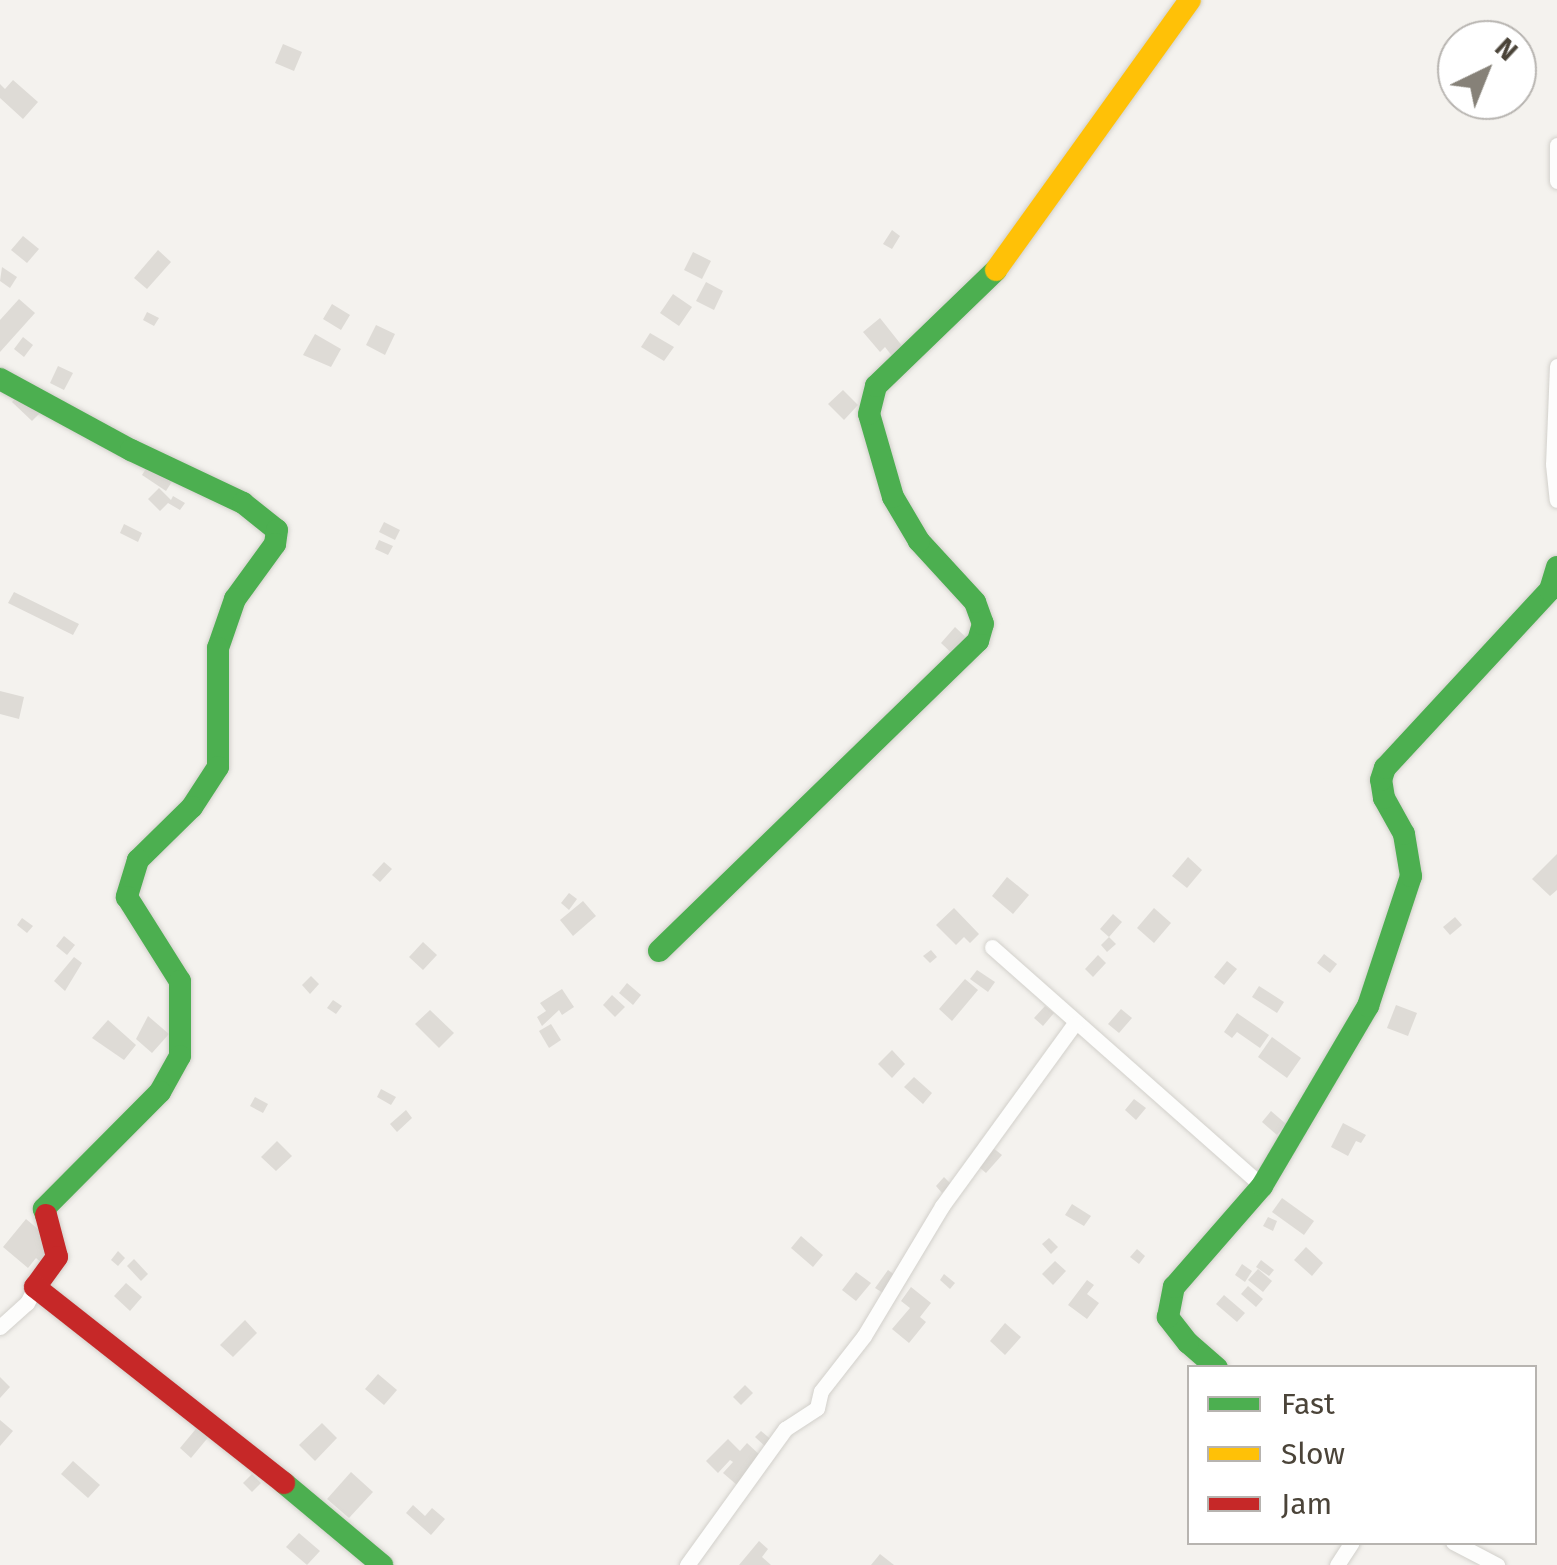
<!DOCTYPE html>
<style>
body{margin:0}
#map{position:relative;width:1557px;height:1565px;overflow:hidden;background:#f4f2ee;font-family:"Fira Sans",sans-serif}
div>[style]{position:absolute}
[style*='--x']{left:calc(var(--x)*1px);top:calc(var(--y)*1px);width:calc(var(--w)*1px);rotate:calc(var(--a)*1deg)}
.building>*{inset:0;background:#dedbd6}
.roads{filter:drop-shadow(0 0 2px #d2d0cb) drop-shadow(0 0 2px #d2d0cb)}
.street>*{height:15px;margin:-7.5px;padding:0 7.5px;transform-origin:7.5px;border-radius:7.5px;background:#fdfdfc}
.fast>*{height:22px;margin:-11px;padding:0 11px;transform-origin:11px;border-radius:11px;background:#4caf50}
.slow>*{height:22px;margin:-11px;padding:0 11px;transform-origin:11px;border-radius:11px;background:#ffc107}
.jam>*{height:22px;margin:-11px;padding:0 11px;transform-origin:11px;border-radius:11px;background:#c62828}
span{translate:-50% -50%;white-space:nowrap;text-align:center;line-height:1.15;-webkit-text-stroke:8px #fff;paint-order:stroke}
.legend{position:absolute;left:1187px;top:1365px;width:350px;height:180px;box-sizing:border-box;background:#fff;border:2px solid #b7b4b0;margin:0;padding:12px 18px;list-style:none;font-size:30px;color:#4b4439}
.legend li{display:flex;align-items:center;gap:20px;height:50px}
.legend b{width:50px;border:2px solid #b7b4b0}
.north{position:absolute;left:1437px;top:20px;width:100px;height:100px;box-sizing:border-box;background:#fff;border:2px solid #b7b4b0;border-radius:50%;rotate:43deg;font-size:28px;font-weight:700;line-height:40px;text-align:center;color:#4b4439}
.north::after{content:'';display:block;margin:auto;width:35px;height:45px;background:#868178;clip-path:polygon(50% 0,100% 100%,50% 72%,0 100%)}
</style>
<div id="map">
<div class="building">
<div style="clip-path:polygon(283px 44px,302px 52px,294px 71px,275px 63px)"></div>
<div style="clip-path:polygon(13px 80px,38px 102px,23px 119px,0 98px,0 84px,5px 89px)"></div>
<div style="clip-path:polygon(892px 230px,900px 236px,892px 249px,883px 244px)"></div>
<div style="clip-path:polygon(23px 236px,39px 249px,27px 263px,11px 250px)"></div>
<div style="clip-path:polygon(158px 250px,171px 262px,147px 289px,134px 278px)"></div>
<div style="clip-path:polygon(693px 252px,711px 261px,702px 279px,684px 270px)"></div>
<div style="clip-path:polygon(2px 267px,17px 277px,10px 288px,0 281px)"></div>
<div style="clip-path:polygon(706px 282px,723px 291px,714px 310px,696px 301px)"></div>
<div style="clip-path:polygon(673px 294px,692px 307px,679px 326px,660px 313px)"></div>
<div style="clip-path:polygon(19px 299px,35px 313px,0 352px,0 320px)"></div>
<div style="clip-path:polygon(332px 304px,350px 315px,341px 330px,323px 319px)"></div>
<div style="clip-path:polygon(147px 312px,159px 318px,154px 326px,143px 320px)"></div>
<div style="clip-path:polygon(880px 318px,903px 347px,892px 356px,885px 347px,880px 352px,863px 332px)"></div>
<div style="clip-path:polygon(376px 325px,395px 334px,385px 355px,366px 345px)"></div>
<div style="clip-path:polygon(650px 333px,674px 347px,664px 361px,641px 347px)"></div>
<div style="clip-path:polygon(315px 334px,341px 349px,331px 367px,303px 355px)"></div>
<div style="clip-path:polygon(23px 337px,33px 345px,24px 357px,14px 349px)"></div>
<div style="clip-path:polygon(58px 366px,73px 373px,64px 390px,50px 383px)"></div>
<div style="clip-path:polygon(26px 387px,46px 407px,32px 421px,12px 402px)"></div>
<div style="clip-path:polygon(843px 390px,858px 405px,844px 420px,828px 404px)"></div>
<div style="clip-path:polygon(152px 459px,176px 475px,166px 491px,142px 475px)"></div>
<div style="clip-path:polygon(159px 488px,171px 500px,173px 496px,185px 503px,180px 510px,168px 503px,160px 511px,148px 499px)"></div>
<div style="clip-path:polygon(384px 522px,400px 530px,395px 540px,379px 532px)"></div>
<div style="clip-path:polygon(124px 524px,142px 533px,138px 542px,120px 533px)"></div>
<div style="clip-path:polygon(379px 540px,393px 546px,388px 555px,375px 549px)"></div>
<div style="clip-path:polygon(14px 592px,79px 624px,73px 635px,8px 603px)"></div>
<div style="clip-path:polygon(955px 627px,973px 644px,959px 660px,941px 643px)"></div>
<div style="clip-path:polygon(0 691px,24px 697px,19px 719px,0 714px)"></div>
<div style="clip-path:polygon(1557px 854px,1557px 890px,1550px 896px,1532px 879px)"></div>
<div style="clip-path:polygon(1188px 857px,1202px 870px,1187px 888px,1172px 876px)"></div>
<div style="clip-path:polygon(384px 862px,392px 869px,380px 882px,372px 875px)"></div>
<div style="clip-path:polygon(1007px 877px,1029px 895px,1013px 914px,992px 896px)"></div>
<div style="clip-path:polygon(569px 893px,577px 899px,569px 910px,561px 903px)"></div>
<div style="clip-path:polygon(583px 901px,596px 916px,573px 936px,560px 920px)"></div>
<div style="clip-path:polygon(954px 908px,979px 934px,970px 943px,964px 937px,956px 945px,936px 925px)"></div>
<div style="clip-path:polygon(1154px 908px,1171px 923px,1154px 943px,1137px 928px)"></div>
<div style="clip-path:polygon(1113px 914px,1122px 922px,1109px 937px,1100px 929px)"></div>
<div style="clip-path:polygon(1455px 917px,1462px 925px,1450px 935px,1443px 927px)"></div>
<div style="clip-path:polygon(22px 918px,33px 926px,27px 933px,17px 925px)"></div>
<div style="clip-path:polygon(64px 936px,75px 945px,67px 955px,56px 946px)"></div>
<div style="clip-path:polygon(1109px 937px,1116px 944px,1107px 952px,1101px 945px)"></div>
<div style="clip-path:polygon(423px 942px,437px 955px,423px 970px,409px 957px)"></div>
<div style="clip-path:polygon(931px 950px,937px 957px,930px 963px,923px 956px)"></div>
<div style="clip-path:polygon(1324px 954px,1337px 964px,1330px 973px,1317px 963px)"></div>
<div style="clip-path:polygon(1098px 955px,1106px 963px,1093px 977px,1085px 969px)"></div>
<div style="clip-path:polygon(74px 957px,82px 963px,65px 991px,54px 981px)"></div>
<div style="clip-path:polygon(1227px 961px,1237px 969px,1224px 985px,1214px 977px)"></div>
<div style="clip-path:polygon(977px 970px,995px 982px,988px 992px,970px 979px)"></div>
<div style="clip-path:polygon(311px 976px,319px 984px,310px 994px,302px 985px)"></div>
<div style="clip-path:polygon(965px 979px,978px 990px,952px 1021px,939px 1009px)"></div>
<div style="clip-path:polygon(627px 983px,641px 995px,633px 1005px,619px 993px)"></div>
<div style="clip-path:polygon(1259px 986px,1284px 1002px,1277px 1013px,1252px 997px)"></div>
<div style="clip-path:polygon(562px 989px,574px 1007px,562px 1015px,559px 1010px,542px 1026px,537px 1017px,546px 1011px,540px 1003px)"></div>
<div style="clip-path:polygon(612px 995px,625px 1007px,615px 1017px,603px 1005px)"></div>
<div style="clip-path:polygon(333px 1000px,342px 1006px,336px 1014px,327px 1008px)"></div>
<div style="clip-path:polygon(1396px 1005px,1417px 1013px,1408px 1036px,1387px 1028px)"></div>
<div style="clip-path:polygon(1045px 1006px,1054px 1013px,1043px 1026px,1034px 1018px)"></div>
<div style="clip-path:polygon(1121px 1009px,1132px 1018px,1119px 1033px,1108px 1024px)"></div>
<div style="clip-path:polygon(430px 1010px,454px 1033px,439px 1048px,415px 1024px)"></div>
<div style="clip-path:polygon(1237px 1013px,1269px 1035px,1260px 1048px,1237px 1032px,1232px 1038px,1224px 1032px)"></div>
<div style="clip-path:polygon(148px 1016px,169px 1034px,152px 1053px,136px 1039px)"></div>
<div style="clip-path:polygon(108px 1020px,136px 1045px,124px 1060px,92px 1038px)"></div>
<div style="clip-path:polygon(551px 1024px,561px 1040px,549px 1048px,539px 1031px)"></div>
<div style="clip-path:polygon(1272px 1037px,1301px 1058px,1287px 1078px,1258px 1057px)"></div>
<div style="clip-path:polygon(892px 1050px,905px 1064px,892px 1078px,878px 1064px)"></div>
<div style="clip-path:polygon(914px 1077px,932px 1093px,923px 1104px,904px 1087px)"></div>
<div style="clip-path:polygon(381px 1089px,396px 1097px,391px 1105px,377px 1097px)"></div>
<div style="clip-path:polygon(255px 1097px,268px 1104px,263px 1113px,250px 1106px)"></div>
<div style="clip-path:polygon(1134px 1099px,1146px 1108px,1136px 1120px,1125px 1110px)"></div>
<div style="clip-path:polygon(406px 1110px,412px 1118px,397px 1132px,390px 1124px)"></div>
<div style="clip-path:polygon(1271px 1111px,1286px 1124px,1277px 1135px,1262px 1122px)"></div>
<div style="clip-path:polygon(1343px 1123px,1366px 1135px,1361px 1143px,1356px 1141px,1348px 1156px,1331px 1147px)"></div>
<div style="clip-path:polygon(277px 1141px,292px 1156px,276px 1171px,261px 1157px)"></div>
<div style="clip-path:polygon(988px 1144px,1002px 1155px,986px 1173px,972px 1161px)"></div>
<div style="clip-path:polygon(944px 1177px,951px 1184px,942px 1193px,936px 1186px)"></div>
<div style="clip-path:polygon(1282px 1198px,1314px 1221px,1304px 1235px,1272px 1212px)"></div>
<div style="clip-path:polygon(1072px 1204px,1091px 1216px,1084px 1226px,1065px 1215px)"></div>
<div style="clip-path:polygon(1268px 1217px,1277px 1221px,1273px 1231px,1263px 1226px)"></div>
<div style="clip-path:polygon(26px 1219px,64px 1251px,49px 1269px,36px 1258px,28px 1268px,3px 1247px)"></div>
<div style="clip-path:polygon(801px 1236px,823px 1255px,813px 1267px,791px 1248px)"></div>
<div style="clip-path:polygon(1049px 1238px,1058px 1247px,1051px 1254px,1042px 1244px)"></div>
<div style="clip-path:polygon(1306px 1247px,1323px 1263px,1312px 1276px,1294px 1260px)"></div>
<div style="clip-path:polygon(1137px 1249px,1145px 1256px,1139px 1264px,1130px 1257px)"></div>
<div style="clip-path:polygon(118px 1251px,125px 1258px,118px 1266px,111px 1260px)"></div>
<div style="clip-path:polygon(134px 1259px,148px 1274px,141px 1281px,127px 1266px)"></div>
<div style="clip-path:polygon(1261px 1260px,1274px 1270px,1269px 1276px,1256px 1267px)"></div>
<div style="clip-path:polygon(1055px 1261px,1066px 1271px,1053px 1285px,1042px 1274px)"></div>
<div style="clip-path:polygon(1242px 1264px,1252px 1271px,1245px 1282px,1235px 1275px)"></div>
<div style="clip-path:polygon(1258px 1269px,1272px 1281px,1263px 1292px,1248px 1280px)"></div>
<div style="clip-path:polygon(888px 1270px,895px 1275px,883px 1293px,875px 1288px)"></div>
<div style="clip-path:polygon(856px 1272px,871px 1283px,856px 1301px,842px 1290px)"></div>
<div style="clip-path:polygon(944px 1274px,955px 1283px,950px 1289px,940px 1280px)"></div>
<div style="clip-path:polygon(1087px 1280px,1094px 1285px,1087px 1294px,1099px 1303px,1087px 1319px,1068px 1305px)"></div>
<div style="clip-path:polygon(126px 1283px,142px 1297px,130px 1311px,114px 1296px)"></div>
<div style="clip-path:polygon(1248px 1286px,1263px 1299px,1256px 1307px,1241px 1294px)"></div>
<div style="clip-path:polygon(911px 1287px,931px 1303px,920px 1317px,926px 1322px,909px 1343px,892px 1329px,910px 1308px,901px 1301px)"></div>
<div style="clip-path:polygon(1224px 1295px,1245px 1313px,1237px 1322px,1216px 1304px)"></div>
<div style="clip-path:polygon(245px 1320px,257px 1333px,233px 1357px,220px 1345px)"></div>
<div style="clip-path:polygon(1005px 1323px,1021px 1337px,1005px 1355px,990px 1341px)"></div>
<div style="clip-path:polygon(378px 1374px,397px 1390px,384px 1405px,365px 1389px)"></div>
<div style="clip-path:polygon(0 1377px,10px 1387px,0 1398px)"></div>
<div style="clip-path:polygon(745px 1385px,753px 1393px,741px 1405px,733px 1397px)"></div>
<div style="clip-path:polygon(205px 1418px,216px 1428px,191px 1458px,180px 1448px)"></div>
<div style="clip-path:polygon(0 1420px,13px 1431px,0 1446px)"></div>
<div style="clip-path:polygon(322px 1423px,337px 1438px,315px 1461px,299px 1445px)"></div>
<div style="clip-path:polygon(761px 1431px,775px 1443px,769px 1450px,755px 1437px)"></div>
<div style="clip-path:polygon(728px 1439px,740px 1451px,747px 1443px,763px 1458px,737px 1485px,723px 1473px,733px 1462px,730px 1460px,718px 1473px,706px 1461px)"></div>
<div style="clip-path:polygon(73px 1461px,100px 1485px,88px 1498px,61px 1474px)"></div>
<div style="clip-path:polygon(351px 1472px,373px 1492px,349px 1518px,327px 1499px)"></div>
<div style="clip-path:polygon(252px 1474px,261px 1483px,252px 1492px,243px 1483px)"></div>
<div style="clip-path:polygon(413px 1505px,425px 1516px,432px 1508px,445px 1519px,431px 1535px,406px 1513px)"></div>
<div style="clip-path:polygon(299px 1533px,320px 1551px,307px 1565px,286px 1547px)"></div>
<div style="clip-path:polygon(759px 1541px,768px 1549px,762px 1557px,771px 1565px,739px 1565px)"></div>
<div style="clip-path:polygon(880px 1554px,894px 1565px,871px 1565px)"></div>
</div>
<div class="roads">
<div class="street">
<div style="--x:1557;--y:145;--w:36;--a:90"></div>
<div style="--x:1557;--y:366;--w:98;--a:92.3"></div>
<div style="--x:1553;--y:464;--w:36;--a:84"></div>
<div style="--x:992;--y:947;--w:361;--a:41.5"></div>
<div style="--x:0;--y:1327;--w:36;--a:-42"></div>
<div style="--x:27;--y:1303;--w:18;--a:-63"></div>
<div style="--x:1453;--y:1542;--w:50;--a:27.6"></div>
<div style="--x:687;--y:1565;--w:168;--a:-54.2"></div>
<div style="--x:785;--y:1429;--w:38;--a:-33"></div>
<div style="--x:817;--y:1408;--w:17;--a:-77"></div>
<div style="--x:821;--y:1391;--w:70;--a:-52"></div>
<div style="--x:864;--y:1336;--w:152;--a:-59"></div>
<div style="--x:942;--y:1206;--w:225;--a:-54"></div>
<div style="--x:1337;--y:1565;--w:27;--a:-57"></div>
</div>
<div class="fast">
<div style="--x:0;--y:379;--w:149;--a:28.5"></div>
<div style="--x:131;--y:450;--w:124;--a:25.3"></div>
<div style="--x:243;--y:503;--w:43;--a:38.5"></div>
<div style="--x:277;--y:530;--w:14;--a:98"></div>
<div style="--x:275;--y:544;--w:68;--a:126"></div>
<div style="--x:235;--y:599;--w:52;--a:109.1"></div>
<div style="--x:218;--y:648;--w:119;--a:90"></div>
<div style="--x:218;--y:767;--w:48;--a:123"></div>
<div style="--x:192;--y:807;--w:76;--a:135.5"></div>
<div style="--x:138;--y:860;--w:39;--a:107"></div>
<div style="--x:127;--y:897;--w:99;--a:57.8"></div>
<div style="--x:180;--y:981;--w:75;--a:90"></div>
<div style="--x:180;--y:1056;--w:41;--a:119.1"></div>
<div style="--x:160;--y:1092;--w:165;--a:134.8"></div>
<div style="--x:44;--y:1209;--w:6;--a:72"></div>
<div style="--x:659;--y:951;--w:445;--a:-44.2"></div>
<div style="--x:978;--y:641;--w:18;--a:-74"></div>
<div style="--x:983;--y:624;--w:23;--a:-110"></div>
<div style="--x:975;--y:602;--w:83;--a:-132.6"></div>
<div style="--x:919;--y:541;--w:51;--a:-120.6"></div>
<div style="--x:893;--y:497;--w:86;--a:-106.1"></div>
<div style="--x:869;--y:414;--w:29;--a:-76"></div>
<div style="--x:876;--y:386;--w:167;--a:-44"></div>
<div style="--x:1217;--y:1368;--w:38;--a:-139"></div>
<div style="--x:1188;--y:1343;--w:33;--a:-128"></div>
<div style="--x:1168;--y:1317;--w:31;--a:-79"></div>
<div style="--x:1174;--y:1287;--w:134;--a:-48.9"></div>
<div style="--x:1262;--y:1186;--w:209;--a:-59.5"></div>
<div style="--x:1368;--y:1006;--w:137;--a:-71.7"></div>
<div style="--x:1411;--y:876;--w:43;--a:-99.5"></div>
<div style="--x:1404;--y:834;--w:41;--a:-119.1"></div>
<div style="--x:1384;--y:798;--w:18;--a:-99"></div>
<div style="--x:1381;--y:780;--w:13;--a:-72"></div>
<div style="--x:1385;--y:768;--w:243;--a:-47.2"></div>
<div style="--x:1550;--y:590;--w:24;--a:-73"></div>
<div style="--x:284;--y:1483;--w:128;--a:39.9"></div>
</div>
<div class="slow">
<div style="--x:996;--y:270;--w:332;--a:-54.3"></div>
</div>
<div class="jam">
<div style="--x:46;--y:1215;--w:43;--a:75.3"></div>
<div style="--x:57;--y:1257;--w:37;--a:126"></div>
<div style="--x:35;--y:1287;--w:317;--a:38.2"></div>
</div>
</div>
<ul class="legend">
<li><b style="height:12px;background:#4caf50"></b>Fast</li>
<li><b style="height:12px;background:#ffc107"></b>Slow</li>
<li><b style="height:12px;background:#c62828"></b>Jam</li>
</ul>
<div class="north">N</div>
</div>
